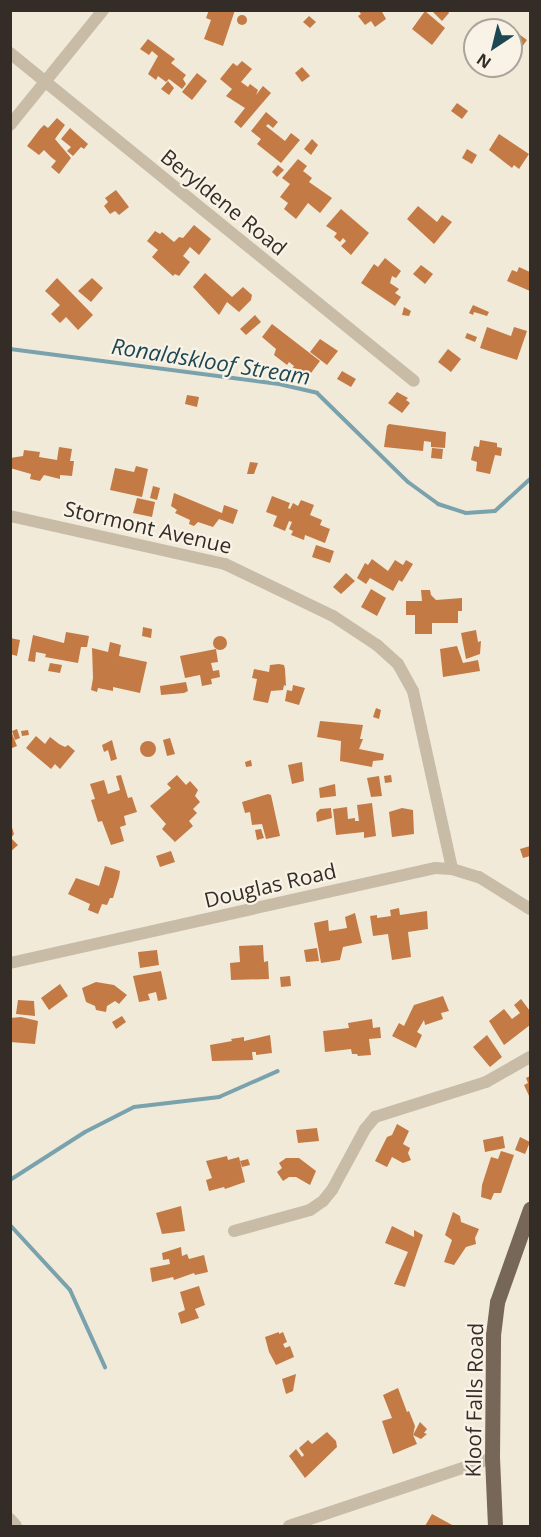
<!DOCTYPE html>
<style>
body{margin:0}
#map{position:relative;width:541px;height:1537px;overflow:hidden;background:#f1ead9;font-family:"Open Sans",sans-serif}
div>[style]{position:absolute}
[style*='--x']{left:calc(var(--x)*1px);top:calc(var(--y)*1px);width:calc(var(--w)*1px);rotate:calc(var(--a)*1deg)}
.stream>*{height:4px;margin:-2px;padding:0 2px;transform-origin:2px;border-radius:2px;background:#79a2ad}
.building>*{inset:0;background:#c37a45}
.round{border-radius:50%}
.minor>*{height:12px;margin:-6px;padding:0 6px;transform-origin:6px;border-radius:6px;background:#c8bca6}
.major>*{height:15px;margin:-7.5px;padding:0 7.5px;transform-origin:7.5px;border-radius:7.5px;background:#766758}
span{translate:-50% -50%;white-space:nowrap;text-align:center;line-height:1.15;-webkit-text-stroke:4.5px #f8f3e6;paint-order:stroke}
.street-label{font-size:21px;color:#342d27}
.water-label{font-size:22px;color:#1e4754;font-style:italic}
.frame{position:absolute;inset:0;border:12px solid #342d27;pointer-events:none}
.north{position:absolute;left:463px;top:18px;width:60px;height:60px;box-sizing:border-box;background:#f8f3e6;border:2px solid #aaa49a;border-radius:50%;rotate:215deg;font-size:16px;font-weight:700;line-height:24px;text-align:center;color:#342d27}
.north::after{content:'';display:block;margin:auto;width:21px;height:27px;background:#1e4754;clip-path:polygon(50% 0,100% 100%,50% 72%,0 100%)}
</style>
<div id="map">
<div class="stream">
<div style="--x:10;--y:349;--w:271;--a:7.4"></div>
<div style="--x:279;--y:384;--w:39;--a:13"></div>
<div style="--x:317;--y:393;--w:127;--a:44.4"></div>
<div style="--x:408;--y:482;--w:37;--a:36"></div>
<div style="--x:438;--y:504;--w:29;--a:18"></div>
<div style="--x:466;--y:513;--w:29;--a:-4"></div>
<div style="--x:495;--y:511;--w:47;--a:-42.4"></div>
<div style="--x:10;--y:1180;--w:89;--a:-32.6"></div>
<div style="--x:85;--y:1132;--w:55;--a:-27"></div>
<div style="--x:134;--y:1107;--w:86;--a:-6.7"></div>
<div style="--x:219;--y:1097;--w:64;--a:-23.8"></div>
<div style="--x:10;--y:1225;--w:88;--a:47.3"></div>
<div style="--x:70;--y:1290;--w:85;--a:65.6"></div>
</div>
<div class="building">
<div style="clip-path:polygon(209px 10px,235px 10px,223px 46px,204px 39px,211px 20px,206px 18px)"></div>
<div style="clip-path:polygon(358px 10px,381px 10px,386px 19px,375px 27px,371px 21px,365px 25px,358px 16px,361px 14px)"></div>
<div style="clip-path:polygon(431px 10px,447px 10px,449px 13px,442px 21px)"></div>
<div style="clip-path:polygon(425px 11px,445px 28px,432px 45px,412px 29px)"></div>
<div class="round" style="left:237px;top:15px;width:10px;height:10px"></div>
<div style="clip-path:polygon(309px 16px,316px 22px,310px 28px,303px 22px)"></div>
<div style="clip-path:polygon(488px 19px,501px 30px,479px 30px)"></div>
<div style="clip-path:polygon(516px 32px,527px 40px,511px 62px,511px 39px)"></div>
<div style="clip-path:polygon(148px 39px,175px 59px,171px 63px,186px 75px,183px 79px,186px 84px,182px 89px,169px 79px,166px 82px,158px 76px,156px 80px,148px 74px,158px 56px,152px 51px,149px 55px,140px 49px)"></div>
<div style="clip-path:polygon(242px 61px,252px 69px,241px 82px,248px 87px,250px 84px,258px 90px,256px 95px,263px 86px,271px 93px,241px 128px,234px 122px,245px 108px,226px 96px,232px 89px,220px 79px,233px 63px,237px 66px)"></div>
<div style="clip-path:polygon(302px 67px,310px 76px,302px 82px,295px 73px)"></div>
<div style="clip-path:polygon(197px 73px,207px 81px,192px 100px,182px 92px)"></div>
<div style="clip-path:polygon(168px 81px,174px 88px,169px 95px,161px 89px)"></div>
<div style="clip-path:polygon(457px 103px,468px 111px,462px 119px,451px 111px)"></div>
<div style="clip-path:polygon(266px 112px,278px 122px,273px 128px,268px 124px,266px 126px,285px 141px,291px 133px,300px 140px,281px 163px,257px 144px,261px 139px,251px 131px)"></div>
<div style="clip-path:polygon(57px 118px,65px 125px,55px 139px,71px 158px,59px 174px,51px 167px,56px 161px,51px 157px,44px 150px,39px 155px,27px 146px,40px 129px,44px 125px,48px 128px)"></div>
<div style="clip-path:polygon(70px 128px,88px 144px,84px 149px,81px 147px,73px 156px,67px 151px,71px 147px,61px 139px)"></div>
<div style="clip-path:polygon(499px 134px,529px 154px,519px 169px,514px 165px,512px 168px,489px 150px)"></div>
<div style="clip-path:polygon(312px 139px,318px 145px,311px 155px,304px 149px)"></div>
<div style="clip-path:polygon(467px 149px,477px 155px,472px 164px,462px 158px)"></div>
<div style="clip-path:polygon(298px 159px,307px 166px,303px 171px,312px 178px,309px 182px,332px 198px,320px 213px,308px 203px,296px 219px,284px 209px,288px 203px,280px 197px,290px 184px,282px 178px)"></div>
<div style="clip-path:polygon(278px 165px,284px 170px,277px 177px,272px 172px)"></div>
<div style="clip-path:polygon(116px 190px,129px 207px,119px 215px,115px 211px,110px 214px,104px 206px,108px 202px,105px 198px)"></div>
<div style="clip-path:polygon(418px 206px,437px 222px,442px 215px,452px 222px,434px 244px,407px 219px)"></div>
<div style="clip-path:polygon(341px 209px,369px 233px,351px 255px,341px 246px,346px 241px,343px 238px,340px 242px,334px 237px,337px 233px,326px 226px)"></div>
<div style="clip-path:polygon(194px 225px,211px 239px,199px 255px,190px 247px,183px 256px,190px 262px,179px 276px,175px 274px,173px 276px,152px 257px,158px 250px,147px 241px,155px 231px,160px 234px,162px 232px,174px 242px,179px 237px,183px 238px)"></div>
<div style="clip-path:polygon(385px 258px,401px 271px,396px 278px,392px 276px,390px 283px,399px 289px,395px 293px,401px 297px,395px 306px,361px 283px,374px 264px,378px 267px)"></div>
<div style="clip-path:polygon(421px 265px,433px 274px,425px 284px,413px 274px)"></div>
<div style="clip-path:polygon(519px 267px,530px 272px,530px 291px,507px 281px,512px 270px,517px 272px)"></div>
<div style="clip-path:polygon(205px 273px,232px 297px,243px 287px,252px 295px,251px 300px,239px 312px,227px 302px,219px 315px,193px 287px)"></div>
<div style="clip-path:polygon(57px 278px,93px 315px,78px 330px,66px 317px,60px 323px,51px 314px,60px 305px,45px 291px)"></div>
<div style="clip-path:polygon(92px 278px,103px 288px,91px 302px,78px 291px)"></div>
<div style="clip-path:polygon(473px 305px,489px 312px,487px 316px,474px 312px,473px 315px,469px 313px)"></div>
<div style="clip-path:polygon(404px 307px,411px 311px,409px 316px,402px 315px)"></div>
<div style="clip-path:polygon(255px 315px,261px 322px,246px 335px,240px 329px)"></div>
<div style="clip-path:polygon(272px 324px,320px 361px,308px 377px,302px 372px,299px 375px,292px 369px,294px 366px,289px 362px,287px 365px,274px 355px,276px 349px,262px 337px)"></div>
<div style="clip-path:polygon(487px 327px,511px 336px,514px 327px,527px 331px,517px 360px,480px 348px)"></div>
<div style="clip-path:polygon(467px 333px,477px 337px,475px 342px,465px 338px)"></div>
<div style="clip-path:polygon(320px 339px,338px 351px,327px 365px,310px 352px)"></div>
<div style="clip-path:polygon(448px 349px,461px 359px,451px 372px,438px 362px)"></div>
<div style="clip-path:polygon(342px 371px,356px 379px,351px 387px,337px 379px)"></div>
<div style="clip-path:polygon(397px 392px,408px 398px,406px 400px,410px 403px,402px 413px,388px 403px)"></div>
<div style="clip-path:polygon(187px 395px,199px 397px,197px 407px,185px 404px)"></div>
<div style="clip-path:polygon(389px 424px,446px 432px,445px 448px,431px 447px,431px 442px,424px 441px,423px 451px,384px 447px,387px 426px)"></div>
<div style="clip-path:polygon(480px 440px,497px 443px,497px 447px,502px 448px,501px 456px,495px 455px,490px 474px,476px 471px,477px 462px,471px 460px,474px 446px,479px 447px)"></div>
<div style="clip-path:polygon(59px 447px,72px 449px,70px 461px,74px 461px,72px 476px,60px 475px,60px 479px,44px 475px,40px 481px,30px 479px,31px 474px,10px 468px,10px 458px,23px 456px,24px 450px,40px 452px,39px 457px,57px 460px)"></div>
<div style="clip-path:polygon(432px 448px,443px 449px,442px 459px,431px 458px)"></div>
<div style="clip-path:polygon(250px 462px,258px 463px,254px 474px,247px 474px)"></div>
<div style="clip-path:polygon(136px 466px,148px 469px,142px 497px,110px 490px,115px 468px,134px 472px)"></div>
<div style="clip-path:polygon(153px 486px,160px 488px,157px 500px,150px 498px)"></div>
<div style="clip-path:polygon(174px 493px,222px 513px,224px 505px,238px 510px,233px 524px,219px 519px,213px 527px,198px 522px,194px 526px,189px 524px,190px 520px,175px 513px,177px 510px,171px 506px)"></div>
<div style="clip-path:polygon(272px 496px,290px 503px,288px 508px,290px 509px,293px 503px,298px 506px,301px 500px,314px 505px,310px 515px,322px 520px,320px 525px,330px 529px,325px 543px,305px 535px,304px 540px,291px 535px,293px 531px,289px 529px,292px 522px,289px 521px,285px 531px,273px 526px,277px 516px,266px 512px)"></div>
<div style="clip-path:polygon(137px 498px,155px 502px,152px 517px,133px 513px)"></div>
<div style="clip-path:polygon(316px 545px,334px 551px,330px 563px,312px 557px)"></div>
<div style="clip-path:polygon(372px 559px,388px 571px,395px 560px,403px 565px,406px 560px,413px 564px,402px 582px,399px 580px,393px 591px,370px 578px,366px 584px,357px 578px,365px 563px,368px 565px)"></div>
<div style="clip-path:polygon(346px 573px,355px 581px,341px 594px,333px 587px)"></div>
<div style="clip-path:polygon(371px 589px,386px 598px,377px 616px,361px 607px)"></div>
<div style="clip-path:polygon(421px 590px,430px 590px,431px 595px,436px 600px,462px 598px,462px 611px,458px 611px,458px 623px,432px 623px,432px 634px,415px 634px,415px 615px,406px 615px,406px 601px,422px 601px)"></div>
<div style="clip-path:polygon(143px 627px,152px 629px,151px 638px,142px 636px)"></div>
<div style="clip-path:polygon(476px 630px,478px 642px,481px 641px,480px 654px,466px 659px,461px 633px)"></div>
<div style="clip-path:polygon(66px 632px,89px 636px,87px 647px,81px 647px,78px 663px,45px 657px,46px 654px,36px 652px,35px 662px,28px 661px,33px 635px,64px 643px)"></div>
<div class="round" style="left:213px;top:636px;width:14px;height:14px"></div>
<div style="clip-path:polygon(10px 638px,20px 640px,17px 656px,10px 654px)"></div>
<div style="clip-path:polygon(110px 642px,121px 645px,119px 656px,147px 662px,140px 693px,113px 687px,113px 691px,98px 688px,97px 692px,91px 690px,93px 678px,92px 648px,108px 652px)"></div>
<div style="clip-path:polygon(457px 646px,463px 663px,478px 660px,480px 671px,443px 677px,440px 649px)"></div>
<div style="clip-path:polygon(216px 649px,218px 662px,211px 663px,213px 671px,219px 670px,220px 677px,211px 679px,212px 684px,202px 686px,200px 675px,185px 678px,180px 656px)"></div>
<div style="clip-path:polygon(50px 663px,62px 665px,60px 673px,48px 671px)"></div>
<div style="clip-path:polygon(279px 664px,284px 665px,285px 669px,286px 686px,284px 685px,283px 690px,271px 691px,268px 703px,253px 700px,257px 679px,252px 678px,254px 669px,269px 672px,270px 665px)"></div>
<div style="clip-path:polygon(186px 682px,188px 691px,184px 693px,161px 695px,160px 686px)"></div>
<div style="clip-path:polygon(293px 685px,305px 688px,299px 705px,285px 701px,287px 690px,292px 691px)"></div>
<div style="clip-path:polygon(376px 708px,381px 710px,379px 719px,373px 717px)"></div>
<div style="clip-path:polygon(320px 721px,363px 725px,360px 739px,363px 739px,359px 749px,384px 754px,383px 760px,373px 761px,372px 767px,340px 761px,341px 741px,317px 737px)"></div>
<div style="clip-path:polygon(17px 729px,20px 738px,15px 740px,12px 731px)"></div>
<div style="clip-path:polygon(28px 730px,29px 735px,22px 736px,21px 731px)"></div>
<div style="clip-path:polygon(11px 731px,17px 746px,12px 748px,10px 743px)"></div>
<div style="clip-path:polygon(36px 736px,45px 744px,50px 737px,59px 744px,65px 747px,68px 745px,75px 751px,60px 769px,55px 764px,51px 769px,26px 748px)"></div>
<div style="clip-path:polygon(170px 738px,175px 754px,167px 756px,163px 740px)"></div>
<div style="clip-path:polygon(112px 740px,117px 759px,111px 761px,108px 750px,104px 752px,102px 745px)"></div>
<div class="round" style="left:140px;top:741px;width:16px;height:16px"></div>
<div style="clip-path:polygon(251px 760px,252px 766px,246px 767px,245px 762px)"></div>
<div style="clip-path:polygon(302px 762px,304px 781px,292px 784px,288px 765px)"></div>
<div style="clip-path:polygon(121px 775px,128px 798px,132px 797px,137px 812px,124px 816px,126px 825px,120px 827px,124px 841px,111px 845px,102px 821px,98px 822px,91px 800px,95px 799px,90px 784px,104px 780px,108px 794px,120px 790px,116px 776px)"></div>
<div style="clip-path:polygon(177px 775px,186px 785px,190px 781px,198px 790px,195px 796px,200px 802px,193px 809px,197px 813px,189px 821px,193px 826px,175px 842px,162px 829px,166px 824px,150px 806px,171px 788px,167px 784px)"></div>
<div style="clip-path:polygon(391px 775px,392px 782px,385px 783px,384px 776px)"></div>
<div style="clip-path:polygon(379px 776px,382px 796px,371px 797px,367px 778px)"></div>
<div style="clip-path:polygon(335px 784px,336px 796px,320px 798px,319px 788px)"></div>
<div style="clip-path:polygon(268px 794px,271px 795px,280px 836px,266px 839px,262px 824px,252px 825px,250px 812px,245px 813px,242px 802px)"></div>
<div style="clip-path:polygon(372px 803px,376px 836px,364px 838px,364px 832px,336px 835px,333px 809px,347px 807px,348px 819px,355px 818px,355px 821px,359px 821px,357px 805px)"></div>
<div style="clip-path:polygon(331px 808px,332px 818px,317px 822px,316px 813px,320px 809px)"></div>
<div style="clip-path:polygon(402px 808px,413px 810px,414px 834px,392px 837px,389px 812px)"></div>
<div style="clip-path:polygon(11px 824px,14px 834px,11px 838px,18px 845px,10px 852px)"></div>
<div style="clip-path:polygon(261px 829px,264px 838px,257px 840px,255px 830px)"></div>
<div style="clip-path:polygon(530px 846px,530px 856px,523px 858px,520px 849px)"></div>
<div style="clip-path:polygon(171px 851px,175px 862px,160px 867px,156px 856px)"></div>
<div style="clip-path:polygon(105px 866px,120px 871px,119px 878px,113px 898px,110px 898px,107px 905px,102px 904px,98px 914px,88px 910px,90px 904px,68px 894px,76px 878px,99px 886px)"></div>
<div style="clip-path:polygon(399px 908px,400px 915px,427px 911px,428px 929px,408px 932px,411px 957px,392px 960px,388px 934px,373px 936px,370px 916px,377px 915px,377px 918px,391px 916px,390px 910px)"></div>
<div style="clip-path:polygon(355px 913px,362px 943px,343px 947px,340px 960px,321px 963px,314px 923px,328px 920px,329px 931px,347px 928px,345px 917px)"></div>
<div style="clip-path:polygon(263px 945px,264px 962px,268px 961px,269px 979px,231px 980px,230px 963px,240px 962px,239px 946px)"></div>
<div style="clip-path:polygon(317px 948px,319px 961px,306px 962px,304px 950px)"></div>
<div style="clip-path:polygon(157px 950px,159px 965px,140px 968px,138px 952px)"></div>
<div style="clip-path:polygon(161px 971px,167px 999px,158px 1001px,156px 992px,148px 994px,150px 1000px,139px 1002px,133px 976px)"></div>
<div style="clip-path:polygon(290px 976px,291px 986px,281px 987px,280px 977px)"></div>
<div style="clip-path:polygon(96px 982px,114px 985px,127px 995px,119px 1004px,115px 1001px,107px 1006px,106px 1012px,96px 1010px,95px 1006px,86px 1002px,82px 988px)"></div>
<div style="clip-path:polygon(60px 984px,68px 996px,49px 1010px,41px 998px)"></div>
<div style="clip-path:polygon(443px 996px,449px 1011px,441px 1013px,443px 1019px,425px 1025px,424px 1020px,417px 1032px,422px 1035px,416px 1048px,392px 1036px,399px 1023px,404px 1026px,414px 1005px)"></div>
<div style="clip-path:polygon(521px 999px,530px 1011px,530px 1025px,504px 1045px,489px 1021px,504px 1009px,512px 1019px,520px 1013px,514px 1005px)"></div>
<div style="clip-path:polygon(18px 1000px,34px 1001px,35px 1016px,16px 1014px)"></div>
<div style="clip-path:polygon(122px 1016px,126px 1022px,116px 1029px,112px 1022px)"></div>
<div style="clip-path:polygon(21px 1017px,38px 1021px,35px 1044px,10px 1042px,10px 1018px)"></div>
<div style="clip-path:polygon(372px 1019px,373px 1028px,380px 1027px,381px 1038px,369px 1039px,371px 1055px,358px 1056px,357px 1054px,352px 1054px,351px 1049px,325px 1052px,323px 1031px,349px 1028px,348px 1023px)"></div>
<div style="clip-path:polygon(270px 1035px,272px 1053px,256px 1055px,256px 1052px,252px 1052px,253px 1060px,212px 1061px,210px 1045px,232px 1041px,231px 1039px,244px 1037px,244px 1041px)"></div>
<div style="clip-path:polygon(487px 1035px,502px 1057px,490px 1067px,473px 1047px)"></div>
<div style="clip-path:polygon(530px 1076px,530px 1098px,524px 1085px,528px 1083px,526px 1078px)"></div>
<div style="clip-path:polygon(397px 1124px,409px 1131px,403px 1144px,410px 1148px,408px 1153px,411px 1160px,403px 1163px,392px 1157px,387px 1167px,375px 1161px,387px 1137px,392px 1135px)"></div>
<div style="clip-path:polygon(317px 1128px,319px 1141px,298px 1143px,296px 1130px)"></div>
<div style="clip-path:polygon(503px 1136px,505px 1148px,485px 1152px,483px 1140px)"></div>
<div style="clip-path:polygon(520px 1137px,530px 1142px,525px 1154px,515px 1150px)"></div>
<div style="clip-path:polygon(501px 1151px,514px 1155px,501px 1193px,494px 1193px,491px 1200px,481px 1197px,482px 1185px,491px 1157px,498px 1159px)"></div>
<div style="clip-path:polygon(227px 1156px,228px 1160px,239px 1157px,245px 1182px,225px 1189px,224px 1187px,209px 1191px,206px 1180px,212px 1178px,206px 1161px)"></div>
<div style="clip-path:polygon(286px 1158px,299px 1158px,316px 1171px,310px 1185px,296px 1177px,289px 1177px,283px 1181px,277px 1172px,282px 1168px,279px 1163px)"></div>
<div style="clip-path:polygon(248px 1159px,250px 1165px,242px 1167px,240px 1161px)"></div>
<div style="clip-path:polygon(181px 1206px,185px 1231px,162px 1234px,156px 1213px)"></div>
<div style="clip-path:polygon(453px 1212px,460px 1216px,461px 1222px,479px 1229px,475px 1238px,476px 1244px,466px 1247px,454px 1265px,444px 1262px,452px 1240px,445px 1235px)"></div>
<div style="clip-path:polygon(392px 1226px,414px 1237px,414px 1230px,423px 1235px,405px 1287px,394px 1284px,408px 1252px,385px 1243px)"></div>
<div style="clip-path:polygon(181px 1247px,182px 1256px,187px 1254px,189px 1259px,204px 1255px,208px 1272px,195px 1275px,194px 1273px,174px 1280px,173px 1277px,152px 1282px,150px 1268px,170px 1264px,169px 1259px,163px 1260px,162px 1253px)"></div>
<div style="clip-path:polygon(199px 1286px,205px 1305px,195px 1309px,199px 1318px,181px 1324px,178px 1313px,185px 1310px,180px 1292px)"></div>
<div style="clip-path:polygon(279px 1332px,279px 1334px,283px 1332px,287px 1342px,283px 1344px,285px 1348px,290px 1346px,294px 1357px,276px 1365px,269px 1352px,265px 1337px)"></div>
<div style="clip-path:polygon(296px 1374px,293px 1391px,286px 1394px,282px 1379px)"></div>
<div style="clip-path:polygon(398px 1388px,407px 1412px,409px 1411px,415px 1426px,413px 1435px,420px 1422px,427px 1429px,424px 1433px,427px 1434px,421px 1439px,413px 1435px,417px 1444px,393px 1454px,382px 1421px,392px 1418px,383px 1395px)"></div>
<div style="clip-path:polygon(327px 1432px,336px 1441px,337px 1447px,305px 1478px,289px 1456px,296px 1449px,302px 1457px,304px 1455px,299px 1448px,308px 1440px,312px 1444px)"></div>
<div style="clip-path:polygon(432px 1514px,454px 1526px,425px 1526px)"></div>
</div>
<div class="minor">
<div style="--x:10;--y:53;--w:520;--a:39.07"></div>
<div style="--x:10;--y:125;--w:148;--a:-51"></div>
<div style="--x:10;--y:516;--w:220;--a:12.6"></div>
<div style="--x:225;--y:564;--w:120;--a:25.7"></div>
<div style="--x:333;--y:616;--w:53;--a:33.4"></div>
<div style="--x:377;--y:645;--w:28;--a:42"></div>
<div style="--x:398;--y:664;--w:31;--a:61"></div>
<div style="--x:413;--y:691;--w:182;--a:77.6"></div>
<div style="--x:10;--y:963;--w:435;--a:-12.6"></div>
<div style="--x:435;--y:868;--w:17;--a:3"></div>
<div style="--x:452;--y:869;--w:28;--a:17"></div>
<div style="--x:479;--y:877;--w:60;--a:32.1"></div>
<div style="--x:234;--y:1231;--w:79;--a:-15.4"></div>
<div style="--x:310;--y:1210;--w:16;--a:-35"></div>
<div style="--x:323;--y:1201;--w:14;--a:-51"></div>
<div style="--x:332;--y:1190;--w:69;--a:-61.6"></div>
<div style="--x:365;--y:1129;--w:16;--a:-50"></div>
<div style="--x:375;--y:1117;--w:116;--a:-17.5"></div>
<div style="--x:486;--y:1082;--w:51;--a:-29.6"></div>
<div style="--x:10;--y:1519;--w:9;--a:49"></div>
<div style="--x:289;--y:1526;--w:214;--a:-18.5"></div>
</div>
<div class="major">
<div style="--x:495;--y:1526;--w:68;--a:-92.5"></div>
<div style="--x:492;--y:1458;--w:123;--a:-89.5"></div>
<div style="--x:493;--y:1335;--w:33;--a:-83"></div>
<div style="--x:497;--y:1302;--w:99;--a:-70.5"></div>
</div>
<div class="street-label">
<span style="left:224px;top:202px;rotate:39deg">Beryldene Road</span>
<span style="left:148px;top:527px;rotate:13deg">Stormont Avenue</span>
<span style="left:270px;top:885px;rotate:-13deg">Douglas Road</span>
<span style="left:474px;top:1400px;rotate:-89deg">Kloof Falls Road</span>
</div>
<div class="water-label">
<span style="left:211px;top:361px;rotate:9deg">Ronaldskloof Stream</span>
</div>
<div class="frame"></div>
<div class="north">N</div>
</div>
